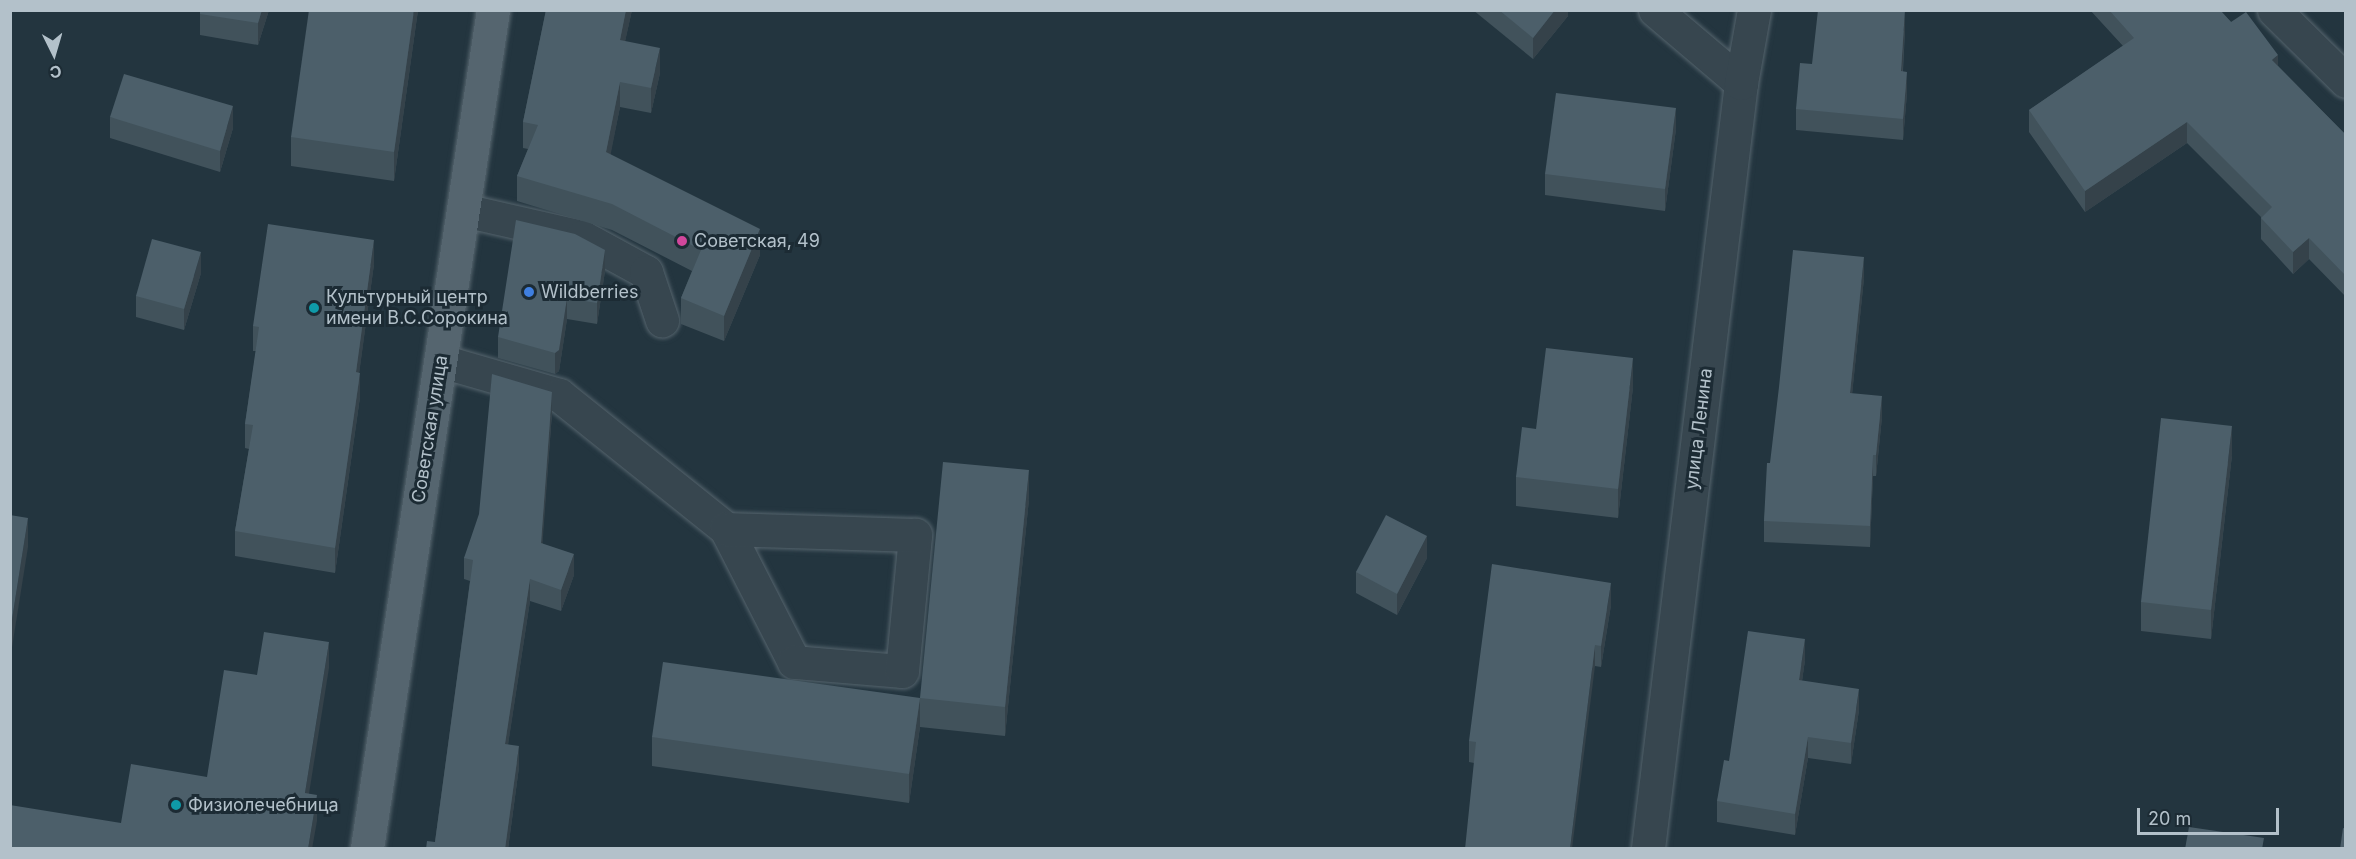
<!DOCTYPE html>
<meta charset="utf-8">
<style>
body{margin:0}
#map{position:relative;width:2356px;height:859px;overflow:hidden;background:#23353f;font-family:Inter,sans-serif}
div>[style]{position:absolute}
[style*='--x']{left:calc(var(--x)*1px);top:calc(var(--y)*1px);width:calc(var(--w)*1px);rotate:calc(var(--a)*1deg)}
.roads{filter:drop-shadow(0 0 2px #55646d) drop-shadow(0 0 2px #55646d)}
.minor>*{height:33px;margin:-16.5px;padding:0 16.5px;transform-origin:16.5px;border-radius:16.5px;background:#37464f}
.major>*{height:33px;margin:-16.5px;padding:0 16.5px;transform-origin:16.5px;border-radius:16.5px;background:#55656f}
.wall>*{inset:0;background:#41525b}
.shaded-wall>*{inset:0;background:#35424a}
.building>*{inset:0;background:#4c5f6a}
.dots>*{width:16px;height:16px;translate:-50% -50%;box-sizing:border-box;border:3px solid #1c2b34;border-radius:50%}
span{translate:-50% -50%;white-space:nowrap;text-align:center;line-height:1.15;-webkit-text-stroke:6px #1c2b34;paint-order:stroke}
.poi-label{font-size:18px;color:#b3c1ca}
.left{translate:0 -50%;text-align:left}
.street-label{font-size:18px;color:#b3c1ca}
.frame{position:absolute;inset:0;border:12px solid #b3c1ca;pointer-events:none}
.north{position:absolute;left:24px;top:24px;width:60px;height:60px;-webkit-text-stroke:4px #1c2b34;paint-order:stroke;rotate:175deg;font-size:16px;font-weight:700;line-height:24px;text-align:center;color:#b3c1ca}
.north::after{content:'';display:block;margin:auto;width:21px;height:27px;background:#b3c1ca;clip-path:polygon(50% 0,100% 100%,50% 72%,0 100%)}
.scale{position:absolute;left:2137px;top:808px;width:142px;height:27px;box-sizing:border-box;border:3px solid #b3c1ca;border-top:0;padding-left:8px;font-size:18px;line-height:21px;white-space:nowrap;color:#b3c1ca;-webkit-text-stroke:4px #1c2b34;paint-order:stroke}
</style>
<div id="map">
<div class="roads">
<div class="minor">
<div style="--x:1655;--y:10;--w:113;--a:40.3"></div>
<div style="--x:2274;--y:10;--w:101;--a:44.6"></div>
<div style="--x:463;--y:210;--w:122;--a:12.8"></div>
<div style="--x:582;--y:237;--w:73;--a:28.7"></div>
<div style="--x:646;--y:272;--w:51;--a:71.6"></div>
<div style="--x:441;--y:361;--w:123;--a:16.1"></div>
<div style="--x:559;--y:395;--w:214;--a:38.7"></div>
<div style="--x:726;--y:529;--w:149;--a:62.9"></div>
<div style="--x:794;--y:662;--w:108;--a:4.8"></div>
<div style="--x:902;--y:671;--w:137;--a:-84.5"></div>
<div style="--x:915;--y:535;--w:189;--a:-178.2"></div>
<div style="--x:1648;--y:848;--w:771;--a:-83.07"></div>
<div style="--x:1741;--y:83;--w:74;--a:-79.9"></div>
</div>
<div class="major">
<div style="--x:367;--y:848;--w:847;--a:-81.45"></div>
</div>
</div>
<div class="wall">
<div style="clip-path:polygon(269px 10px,258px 45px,200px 35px,200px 14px)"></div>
<div style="clip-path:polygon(418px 10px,394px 181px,291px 166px,291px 137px)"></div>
<div style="clip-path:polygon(546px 10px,632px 10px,625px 41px,660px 73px,651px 113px,620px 107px,610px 155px,760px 255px,724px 341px,681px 324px,681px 298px,692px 271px,612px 230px,517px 201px,517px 176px,528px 149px,523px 148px,523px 122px)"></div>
<div style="clip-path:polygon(1473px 10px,1568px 10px,1568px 16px,1533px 59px)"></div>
<div style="clip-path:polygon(2090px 10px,2220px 10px,2231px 22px,2278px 66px,2346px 135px,2346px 297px,2309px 259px,2293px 274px,2261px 239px,2261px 217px,2187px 143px,2085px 212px,2029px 132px,2029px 110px,2123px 46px)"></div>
<div style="clip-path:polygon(1905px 30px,1903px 71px,1907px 93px,1903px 140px,1796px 130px,1796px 109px,1812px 64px)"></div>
<div style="clip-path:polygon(110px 117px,233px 128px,220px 172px,110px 138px)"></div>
<div style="clip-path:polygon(1676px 129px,1665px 211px,1545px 195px,1545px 174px)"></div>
<div style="clip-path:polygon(374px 264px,359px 373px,360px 397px,335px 573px,235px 556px,235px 531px,249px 449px,245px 448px,245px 424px,256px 351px,253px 351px,253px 326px)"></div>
<div style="clip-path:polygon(605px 271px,597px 324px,567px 319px,559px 371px,555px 374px,498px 358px,498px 337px)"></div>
<div style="clip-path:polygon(201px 273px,184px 330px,136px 317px,136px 296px)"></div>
<div style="clip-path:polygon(1864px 278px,1852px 394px,1882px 417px,1876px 476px,1873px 476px,1870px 547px,1764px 542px,1764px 521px,1770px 463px)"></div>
<div style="clip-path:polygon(1633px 387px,1618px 518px,1516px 506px,1516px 477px,1536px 429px)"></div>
<div style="clip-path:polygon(552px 413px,542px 543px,574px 575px,561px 611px,530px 601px,508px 744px,519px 767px,508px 849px,426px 849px,435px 842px,470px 581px,464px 579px,464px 558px)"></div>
<div style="clip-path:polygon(2232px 455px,2211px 639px,2141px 631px,2141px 602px)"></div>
<div style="clip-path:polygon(1029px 499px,1005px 736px,920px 727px,909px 803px,652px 766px,652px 737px,920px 698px)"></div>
<div style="clip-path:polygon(1427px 558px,1397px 615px,1356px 593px,1356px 572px)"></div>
<div style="clip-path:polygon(1611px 605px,1601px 667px,1595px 666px,1474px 763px,1469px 762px,1469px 741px)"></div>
<div style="clip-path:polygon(1805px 660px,1802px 681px,1859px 710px,1851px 764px,1808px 758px,1795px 835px,1717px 822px,1717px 801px,1729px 761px)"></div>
</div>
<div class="shaded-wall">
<div style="clip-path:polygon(262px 10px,269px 10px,258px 45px,258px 23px)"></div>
<div style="clip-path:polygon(414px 10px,418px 10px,394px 181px,394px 152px)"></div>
<div style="clip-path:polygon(626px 10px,632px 10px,620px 65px,620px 40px)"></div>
<div style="clip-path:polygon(1555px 10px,1568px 10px,1568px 16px,1533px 59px,1533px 38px)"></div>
<div style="clip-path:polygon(1905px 10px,1905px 30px,1901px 92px,1901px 71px)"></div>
<div style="clip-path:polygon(660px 48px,660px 73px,651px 113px,651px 88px)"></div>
<div style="clip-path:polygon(2278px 55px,2278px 76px,2272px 60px)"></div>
<div style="clip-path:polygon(1907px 72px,1907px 93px,1903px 140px,1903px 119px)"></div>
<div style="clip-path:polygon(620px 82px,620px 107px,606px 178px,606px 152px)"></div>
<div style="clip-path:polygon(233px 106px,233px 128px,220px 172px,220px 151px)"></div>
<div style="clip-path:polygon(1676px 108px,1676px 129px,1665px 211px,1665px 189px)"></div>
<div style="clip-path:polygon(2187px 122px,2187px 143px,2085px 212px,2085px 191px)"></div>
<div style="clip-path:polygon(760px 229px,760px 255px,724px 341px,724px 316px)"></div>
<div style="clip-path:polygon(2309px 238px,2309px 259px,2293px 274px,2293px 252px)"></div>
<div style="clip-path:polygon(374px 240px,374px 264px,356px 397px,356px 372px)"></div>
<div style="clip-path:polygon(605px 250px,605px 271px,597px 324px,597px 303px)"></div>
<div style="clip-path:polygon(201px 252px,201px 273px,184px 330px,184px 309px)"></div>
<div style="clip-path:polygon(1864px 257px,1864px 278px,1850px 415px,1850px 393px)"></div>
<div style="clip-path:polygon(567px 298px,567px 319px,559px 371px,555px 374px,555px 353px)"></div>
<div style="clip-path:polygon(1633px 358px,1633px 387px,1618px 518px,1618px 489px)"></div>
<div style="clip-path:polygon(360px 373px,360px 397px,335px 573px,335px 548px)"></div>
<div style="clip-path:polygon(552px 392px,552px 413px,541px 564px,541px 543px)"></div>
<div style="clip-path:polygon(1882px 396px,1882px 417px,1876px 476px,1876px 455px)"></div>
<div style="clip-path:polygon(2232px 426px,2232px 455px,2211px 639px,2211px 610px)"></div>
<div style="clip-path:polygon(1873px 455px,1873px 476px,1870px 547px,1870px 526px)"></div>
<div style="clip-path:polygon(1029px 470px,1029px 499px,1005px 736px,1005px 707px)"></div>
<div style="clip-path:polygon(28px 518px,28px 547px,10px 660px,10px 632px)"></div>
<div style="clip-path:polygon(1427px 536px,1427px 558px,1397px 615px,1397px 594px)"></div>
<div style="clip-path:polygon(574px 554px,574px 575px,561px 611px,561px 590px)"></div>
<div style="clip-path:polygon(530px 579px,530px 601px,505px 765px,505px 744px)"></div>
<div style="clip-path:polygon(1611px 583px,1611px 605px,1601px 667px,1601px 646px)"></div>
<div style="clip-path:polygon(1805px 639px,1805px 660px,1799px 702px,1799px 680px)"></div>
<div style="clip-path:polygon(329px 642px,329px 668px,305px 819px,305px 793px)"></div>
<div style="clip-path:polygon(1595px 645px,1595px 666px,1572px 849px,1570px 849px)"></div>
<div style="clip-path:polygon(1859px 689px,1859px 710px,1851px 764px,1851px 743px)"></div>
<div style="clip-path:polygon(920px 698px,920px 727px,909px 803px,909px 774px)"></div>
<div style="clip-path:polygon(1808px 737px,1808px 758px,1795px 835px,1795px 814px)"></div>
<div style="clip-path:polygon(519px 746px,519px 767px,508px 849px,505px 849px)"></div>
<div style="clip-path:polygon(317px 795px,317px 821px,312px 849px,308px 849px)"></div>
</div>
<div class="building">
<div style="clip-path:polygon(200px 10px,262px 10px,258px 23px,200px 14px)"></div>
<div style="clip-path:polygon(309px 10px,414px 10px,394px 152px,291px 137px)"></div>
<div style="clip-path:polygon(546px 10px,626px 10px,620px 40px,660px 48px,651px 88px,620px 82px,606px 152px,760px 229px,724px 316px,681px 298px,701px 250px,612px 204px,517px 176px,538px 125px,523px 122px)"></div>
<div style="clip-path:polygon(1499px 10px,1555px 10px,1533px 38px)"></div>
<div style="clip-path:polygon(1818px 10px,1905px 10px,1901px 71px,1907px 72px,1903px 119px,1796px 109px,1800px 63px,1812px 64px)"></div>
<div style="clip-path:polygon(2109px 10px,2220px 10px,2231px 22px,2246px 12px,2278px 55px,2272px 60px,2346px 135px,2346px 276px,2309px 238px,2293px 252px,2261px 218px,2272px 207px,2187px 122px,2085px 191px,2029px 110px,2134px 38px)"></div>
<div style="clip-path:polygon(124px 74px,233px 106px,220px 151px,110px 117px)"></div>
<div style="clip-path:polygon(1556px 93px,1676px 108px,1665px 189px,1545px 174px)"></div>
<div style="clip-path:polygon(516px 220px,575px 234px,605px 250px,597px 303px,567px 298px,559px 350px,555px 353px,498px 337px)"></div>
<div style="clip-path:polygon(268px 224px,374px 240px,356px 372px,360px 373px,335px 548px,235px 531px,253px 425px,245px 424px,259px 327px,253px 326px)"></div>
<div style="clip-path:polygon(152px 239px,201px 252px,184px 309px,136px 296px)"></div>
<div style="clip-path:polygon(1793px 250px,1864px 257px,1850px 393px,1882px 396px,1876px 455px,1873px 455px,1870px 526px,1764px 521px,1767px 463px,1770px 463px,1779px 387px)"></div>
<div style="clip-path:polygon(1546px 348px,1633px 358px,1618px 489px,1516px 477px,1522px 427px,1536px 429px)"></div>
<div style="clip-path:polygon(492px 374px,552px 392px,541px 543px,574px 554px,561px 590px,530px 579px,505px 744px,519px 746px,505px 849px,426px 849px,427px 841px,435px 842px,473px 560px,464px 558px,479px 514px)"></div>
<div style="clip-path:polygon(2161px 418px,2232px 426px,2211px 610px,2141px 602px)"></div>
<div style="clip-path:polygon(943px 462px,1029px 470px,1005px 707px,920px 698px)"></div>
<div style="clip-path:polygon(10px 515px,28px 518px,10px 632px)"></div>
<div style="clip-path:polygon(1386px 515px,1427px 536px,1397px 594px,1356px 572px)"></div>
<div style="clip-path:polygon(1492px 564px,1611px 583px,1601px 646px,1595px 645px,1570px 849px,1465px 849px,1476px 742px,1469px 741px)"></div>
<div style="clip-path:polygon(1748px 631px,1805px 639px,1799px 680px,1859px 689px,1851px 743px,1808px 737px,1795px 814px,1717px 801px,1724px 760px,1729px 761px)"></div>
<div style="clip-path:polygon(264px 632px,329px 642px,305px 793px,317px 795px,308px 849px,10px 849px,10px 805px,121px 823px,131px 764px,207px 777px,224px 670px,257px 675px)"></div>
<div style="clip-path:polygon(663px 662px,920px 698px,909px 774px,652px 737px)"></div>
<div style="clip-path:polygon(2189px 827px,2264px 838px,2262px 849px,2185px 849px)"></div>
<div style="clip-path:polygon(2343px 828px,2346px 829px,2346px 849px,2340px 849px)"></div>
</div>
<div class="dots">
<div style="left:682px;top:241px;background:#d1479c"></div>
<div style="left:529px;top:292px;background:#3f7fe0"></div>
<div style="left:314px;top:308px;background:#0f9aa8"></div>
<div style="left:176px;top:805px;background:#0f9aa8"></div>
</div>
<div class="poi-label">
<span class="left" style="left:694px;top:241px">Советская, 49</span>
<span class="left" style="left:541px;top:292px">Wildberries</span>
<span class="left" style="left:326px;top:308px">Культурный центр<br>имени В.С.Сорокина</span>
<span class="left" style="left:188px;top:805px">Физиолечебница</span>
</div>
<div class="street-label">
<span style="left:430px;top:429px;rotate:-81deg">Советская улица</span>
<span style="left:1699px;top:429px;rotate:-83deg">улица Ленина</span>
</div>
<div class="frame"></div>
<div class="north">С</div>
<div class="scale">20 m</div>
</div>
